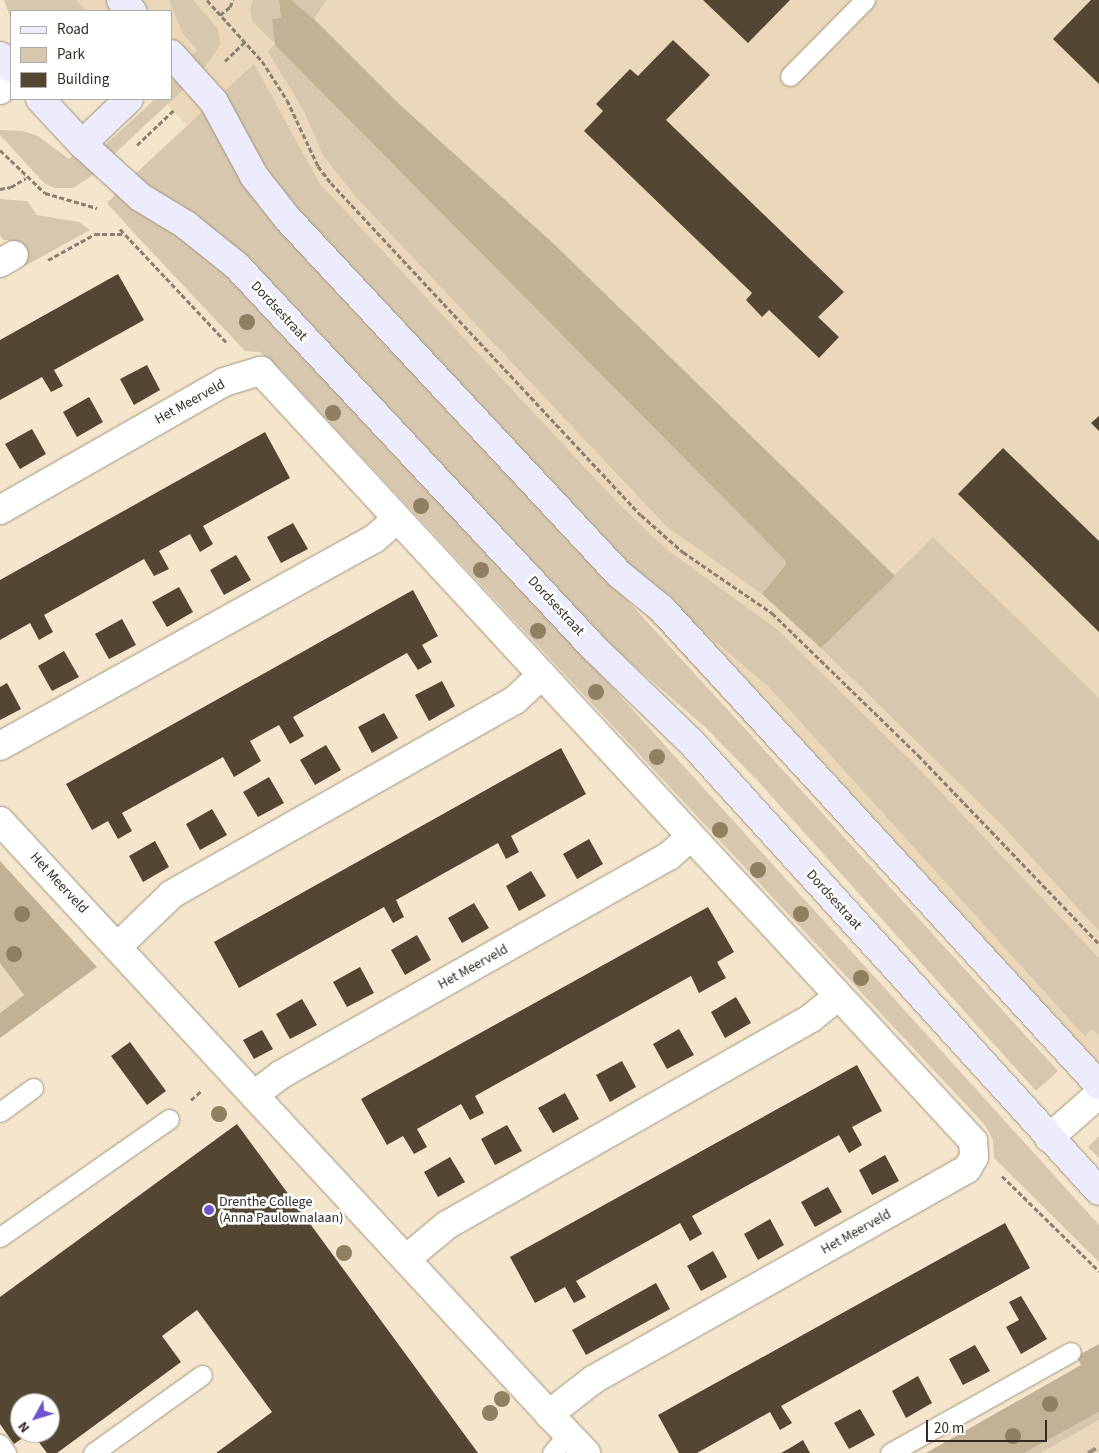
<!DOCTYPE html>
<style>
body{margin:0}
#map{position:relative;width:1099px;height:1453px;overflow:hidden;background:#f4e5cd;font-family:"Source Sans 3",sans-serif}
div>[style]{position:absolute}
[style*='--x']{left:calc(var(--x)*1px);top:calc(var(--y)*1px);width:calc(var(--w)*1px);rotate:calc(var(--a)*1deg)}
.built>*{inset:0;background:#ebd7b9}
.green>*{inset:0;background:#d7c7af}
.forest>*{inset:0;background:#c3b196}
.building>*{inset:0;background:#534632}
.path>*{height:3px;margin-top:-1.5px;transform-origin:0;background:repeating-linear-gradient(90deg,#8a8071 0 5px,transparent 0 7.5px)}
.roads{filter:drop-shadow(0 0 1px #a1927c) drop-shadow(0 0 1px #a1927c)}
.service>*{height:19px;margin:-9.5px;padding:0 9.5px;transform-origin:9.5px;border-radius:9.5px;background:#fff}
.minor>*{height:28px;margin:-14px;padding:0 14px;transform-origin:14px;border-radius:14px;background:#fff}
.secondary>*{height:28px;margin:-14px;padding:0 14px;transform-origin:14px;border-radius:14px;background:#edecfd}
.rail>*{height:4px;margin-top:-2px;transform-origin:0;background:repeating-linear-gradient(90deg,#9a907f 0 9px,transparent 0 18px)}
.trees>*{width:16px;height:16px;margin:-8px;border-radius:50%;background:#907f60}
.dots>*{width:14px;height:14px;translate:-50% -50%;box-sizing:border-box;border:2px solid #fff;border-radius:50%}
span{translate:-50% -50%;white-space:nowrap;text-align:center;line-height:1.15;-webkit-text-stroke:5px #fff;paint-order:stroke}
.street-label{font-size:14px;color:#322c23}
.poi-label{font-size:14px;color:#322c23}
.left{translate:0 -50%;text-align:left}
.legend{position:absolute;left:10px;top:10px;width:162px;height:90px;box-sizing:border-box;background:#fff;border:1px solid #adaba7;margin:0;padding:6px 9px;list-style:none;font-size:15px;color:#322c23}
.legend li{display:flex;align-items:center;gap:10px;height:25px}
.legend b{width:25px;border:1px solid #adaba7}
.north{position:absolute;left:10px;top:1393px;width:50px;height:50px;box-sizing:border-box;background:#fff;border:1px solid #adaba7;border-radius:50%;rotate:231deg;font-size:14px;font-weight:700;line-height:20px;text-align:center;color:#322c23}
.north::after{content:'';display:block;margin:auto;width:18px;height:22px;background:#6d53cc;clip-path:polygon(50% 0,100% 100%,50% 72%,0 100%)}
.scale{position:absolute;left:926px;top:1420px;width:121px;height:22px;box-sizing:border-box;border:2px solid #322c23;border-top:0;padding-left:6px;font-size:15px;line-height:18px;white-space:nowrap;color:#322c23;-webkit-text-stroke:4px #fff;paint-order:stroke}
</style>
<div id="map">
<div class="built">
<div style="clip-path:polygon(70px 0,1099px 0,1099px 1101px,162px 99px,171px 99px,171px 11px,81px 11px)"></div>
<div style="clip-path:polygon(0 963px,24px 995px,0 1013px)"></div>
<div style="clip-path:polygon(1099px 1420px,1099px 1453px,1041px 1453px,1062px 1441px)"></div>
</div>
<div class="green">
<div style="clip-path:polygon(4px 0,76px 0,87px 11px,11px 11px,11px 19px)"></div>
<div style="clip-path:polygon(169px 0,193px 0,218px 29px,220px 45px,202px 71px,190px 57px,197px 50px,183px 34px)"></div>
<div style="clip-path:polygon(253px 0,279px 0,281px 18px,272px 19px,275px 45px,785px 560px,786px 563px,762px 594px,666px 526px,357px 198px,324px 157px,303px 109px,268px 52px,275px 44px,252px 21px,250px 9px)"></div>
<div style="clip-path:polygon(291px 0,326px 0,314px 19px)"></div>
<div style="clip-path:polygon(254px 64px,320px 184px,618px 503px,666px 549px,778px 630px,920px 770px,1099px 958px,1099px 1035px,1092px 1029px,1085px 1036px,1080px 1031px,768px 686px,635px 574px,276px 188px,245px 129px,221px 94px)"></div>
<div style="clip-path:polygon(177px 78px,186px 87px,111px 157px,104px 146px,155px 99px,171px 99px,171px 83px)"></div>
<div style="clip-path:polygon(205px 109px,544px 509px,1058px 1071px,1036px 1091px,757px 780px,706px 728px,586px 624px,133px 176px)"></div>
<div style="clip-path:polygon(0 130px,23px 131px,38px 136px,69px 159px,76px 152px,96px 173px,73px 188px,54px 188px,44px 183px,0 135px)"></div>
<div style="clip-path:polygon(117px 193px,210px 256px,537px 604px,1099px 1225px,1099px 1262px,994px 1158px,993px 1140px,985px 1125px,277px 366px,260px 352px,245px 351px,133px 232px,107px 203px)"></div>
<div style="clip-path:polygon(0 199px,27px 201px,37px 215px,79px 222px,90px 230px,23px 267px,9px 240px,3px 240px,0 235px)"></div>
<div style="clip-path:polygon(933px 537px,1099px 698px,1099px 931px,1000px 823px,821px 648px)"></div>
<div style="clip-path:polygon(1099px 1136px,1099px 1158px,1088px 1147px)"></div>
<div style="clip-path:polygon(1099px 1412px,1099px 1420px,1062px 1441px,1041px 1453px,1024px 1453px)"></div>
</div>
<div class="forest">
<div style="clip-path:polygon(279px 0,291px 0,314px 19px,399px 104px,555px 245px,895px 576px,821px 648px,762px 594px,786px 564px,785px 560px,275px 45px,272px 19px,281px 18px)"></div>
<div style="clip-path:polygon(0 861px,97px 967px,0 1038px,0 1013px,24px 995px,0 963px)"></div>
<div style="clip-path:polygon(1099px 1344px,1099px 1412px,1024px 1453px,926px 1453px,1081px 1365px,1077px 1356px)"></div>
</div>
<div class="building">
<div style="clip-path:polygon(703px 0,790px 0,748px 43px)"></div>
<div style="clip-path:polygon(1091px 0,1099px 0,1099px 84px,1053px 39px)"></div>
<div style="clip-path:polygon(673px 40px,710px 75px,666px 120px,844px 292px,818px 317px,839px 337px,819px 358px,769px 310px,762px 317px,746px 300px,752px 293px,584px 131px,603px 111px,596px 104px,630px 69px,638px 76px)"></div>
<div style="clip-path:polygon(118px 274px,144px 320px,54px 370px,63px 386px,51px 392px,42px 377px,0 400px,0 340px)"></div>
<div style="clip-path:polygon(147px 365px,160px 390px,134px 405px,120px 379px)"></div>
<div style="clip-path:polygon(89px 397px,103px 422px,77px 437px,63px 412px)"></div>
<div style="clip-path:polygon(1099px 416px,1099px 431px,1091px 423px)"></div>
<div style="clip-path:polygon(32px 429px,46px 454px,20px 469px,5px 444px)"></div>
<div style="clip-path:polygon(265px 432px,290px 478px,203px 526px,213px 544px,200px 552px,190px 534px,159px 551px,169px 569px,154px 576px,144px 559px,44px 615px,53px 632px,39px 640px,30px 623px,0 640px,0 580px)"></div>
<div style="clip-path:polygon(1003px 448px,1099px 541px,1099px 632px,958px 494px)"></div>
<div style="clip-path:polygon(293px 523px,308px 549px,281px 563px,267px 537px)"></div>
<div style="clip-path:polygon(236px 555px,251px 580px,224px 595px,210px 570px)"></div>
<div style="clip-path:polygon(179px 587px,193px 612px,167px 627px,152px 602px)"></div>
<div style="clip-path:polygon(413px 590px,438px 636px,422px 645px,432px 662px,418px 670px,407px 653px,293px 717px,304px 736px,290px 744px,279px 725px,250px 741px,261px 761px,234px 777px,223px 757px,122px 813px,132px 831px,118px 839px,108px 821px,92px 830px,66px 784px)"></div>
<div style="clip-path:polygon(122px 619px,136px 645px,109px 659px,95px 634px)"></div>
<div style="clip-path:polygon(64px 651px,79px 677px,52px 691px,38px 666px)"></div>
<div style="clip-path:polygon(442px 681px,455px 706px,429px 721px,415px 695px)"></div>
<div style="clip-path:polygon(7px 683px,21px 709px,0 720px,0 687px)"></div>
<div style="clip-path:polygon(384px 713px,398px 738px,372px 753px,358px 727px)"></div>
<div style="clip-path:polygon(326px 745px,341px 770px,315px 785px,300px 760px)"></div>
<div style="clip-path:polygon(561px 748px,586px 794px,511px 836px,519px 852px,506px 859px,498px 843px,396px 900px,404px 917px,393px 923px,384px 907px,239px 988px,214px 942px)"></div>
<div style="clip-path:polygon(269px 777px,284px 803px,258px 817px,243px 792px)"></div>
<div style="clip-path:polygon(212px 809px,227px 835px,200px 850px,186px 824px)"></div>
<div style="clip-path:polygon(589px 839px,603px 864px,577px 879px,563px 854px)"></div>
<div style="clip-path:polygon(155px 841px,169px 867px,143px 882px,129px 856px)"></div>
<div style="clip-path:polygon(531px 871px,546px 896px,519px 911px,506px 886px)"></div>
<div style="clip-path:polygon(474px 903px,489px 928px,462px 943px,448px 918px)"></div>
<div style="clip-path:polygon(708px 907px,734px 952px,717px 962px,726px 978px,699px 993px,691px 976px,475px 1096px,484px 1113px,470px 1120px,461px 1104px,417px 1129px,427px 1147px,414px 1154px,403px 1136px,387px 1145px,361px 1099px)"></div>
<div style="clip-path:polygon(417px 935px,431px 960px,405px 975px,391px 950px)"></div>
<div style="clip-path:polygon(360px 967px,374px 993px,347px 1007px,333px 982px)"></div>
<div style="clip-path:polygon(736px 997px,751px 1023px,725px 1038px,711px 1012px)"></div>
<div style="clip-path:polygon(302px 999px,317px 1025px,290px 1039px,276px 1014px)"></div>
<div style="clip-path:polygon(679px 1029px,694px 1055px,667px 1069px,653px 1044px)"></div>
<div style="clip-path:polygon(262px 1030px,273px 1049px,254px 1059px,243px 1040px)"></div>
<div style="clip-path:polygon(130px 1042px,166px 1091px,147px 1105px,111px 1056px)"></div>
<div style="clip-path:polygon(622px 1061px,636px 1087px,610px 1102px,596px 1075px)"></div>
<div style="clip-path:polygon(857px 1065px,882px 1111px,852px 1127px,862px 1145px,849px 1153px,839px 1135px,692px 1216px,702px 1234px,690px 1241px,680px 1223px,576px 1281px,586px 1297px,574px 1303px,565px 1287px,535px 1303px,510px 1257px)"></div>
<div style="clip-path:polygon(565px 1093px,579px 1119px,553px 1133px,538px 1108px)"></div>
<div style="clip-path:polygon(237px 1124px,478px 1453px,216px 1453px,272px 1412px,197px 1310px,162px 1336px,181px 1362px,57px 1453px,47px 1453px,32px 1433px,50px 1433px,50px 1403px,20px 1403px,20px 1433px,30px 1433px,14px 1444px,0 1424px,0 1297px)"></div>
<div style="clip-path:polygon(507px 1125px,522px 1151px,495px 1165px,481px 1139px)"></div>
<div style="clip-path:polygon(885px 1155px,899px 1181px,872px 1195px,859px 1170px)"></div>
<div style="clip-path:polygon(450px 1157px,465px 1182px,438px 1197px,424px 1172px)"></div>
<div style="clip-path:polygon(828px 1187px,842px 1212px,815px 1227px,801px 1202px)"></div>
<div style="clip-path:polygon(770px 1219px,784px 1245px,758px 1260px,744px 1234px)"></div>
<div style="clip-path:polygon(1005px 1223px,1030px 1268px,781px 1406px,792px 1423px,780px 1430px,770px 1412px,697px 1453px,679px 1453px,658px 1415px)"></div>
<div style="clip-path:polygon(713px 1251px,727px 1277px,701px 1291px,687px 1266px)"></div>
<div style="clip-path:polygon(656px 1283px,670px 1309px,586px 1355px,572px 1330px)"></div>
<div style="clip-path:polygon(1021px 1296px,1047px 1339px,1021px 1354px,1006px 1327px,1019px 1320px,1009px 1302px)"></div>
<div style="clip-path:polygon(975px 1345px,990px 1371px,963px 1385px,949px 1359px)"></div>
<div style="clip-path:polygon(918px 1376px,932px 1403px,906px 1418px,892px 1391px)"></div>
<div style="clip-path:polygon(860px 1409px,875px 1435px,849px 1449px,834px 1423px)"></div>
<div style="clip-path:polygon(803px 1440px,810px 1453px,781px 1453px,790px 1448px)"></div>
</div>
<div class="path">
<div style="--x:207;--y:0;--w:82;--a:48"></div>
<div style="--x:262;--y:61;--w:46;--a:57.3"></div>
<div style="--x:287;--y:100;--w:73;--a:64.8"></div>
<div style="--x:318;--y:166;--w:21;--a:53"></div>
<div style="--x:331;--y:183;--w:454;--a:47"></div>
<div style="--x:641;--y:515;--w:56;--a:41.4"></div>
<div style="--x:683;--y:552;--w:108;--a:34.4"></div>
<div style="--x:772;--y:613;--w:204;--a:44.2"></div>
<div style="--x:918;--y:755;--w:262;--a:46.2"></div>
<div style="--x:220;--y:15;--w:13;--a:-39"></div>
<div style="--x:230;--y:7;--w:8;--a:-67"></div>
<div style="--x:225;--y:61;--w:28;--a:-44"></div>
<div style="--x:137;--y:145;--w:51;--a:-43.4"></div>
<div style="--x:0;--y:150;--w:62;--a:43.7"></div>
<div style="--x:45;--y:193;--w:54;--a:16.1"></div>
<div style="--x:0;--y:189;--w:11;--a:-10"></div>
<div style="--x:11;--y:187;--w:17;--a:-31"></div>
<div style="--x:120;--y:229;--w:156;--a:46.8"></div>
<div style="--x:48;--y:260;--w:54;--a:-29"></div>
<div style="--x:95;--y:234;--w:30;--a:0"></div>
<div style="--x:191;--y:1100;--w:13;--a:-42"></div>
<div style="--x:1002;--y:1176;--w:136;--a:44.4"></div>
</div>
<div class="roads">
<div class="service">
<div style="--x:790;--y:76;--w:107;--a:-45.4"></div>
<div style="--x:0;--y:1112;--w:41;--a:-36"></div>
<div style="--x:0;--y:1237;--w:206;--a:-34.9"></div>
<div style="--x:0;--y:1444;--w:11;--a:56"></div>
<div style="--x:93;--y:1453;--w:134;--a:-35.6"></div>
<div style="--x:552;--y:1453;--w:25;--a:-50"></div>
<div style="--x:890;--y:1453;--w:207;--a:-29.2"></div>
</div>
<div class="minor">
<div style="--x:0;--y:90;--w:15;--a:-42"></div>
<div style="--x:0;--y:263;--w:16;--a:-30"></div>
<div style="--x:0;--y:510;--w:258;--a:-29.7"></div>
<div style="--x:224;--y:382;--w:39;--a:-17"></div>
<div style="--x:261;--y:371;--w:1049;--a:47.24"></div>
<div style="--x:973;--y:1141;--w:16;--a:86"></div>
<div style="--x:974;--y:1157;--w:14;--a:120"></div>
<div style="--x:967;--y:1169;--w:429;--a:150.6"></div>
<div style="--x:593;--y:1380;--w:56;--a:142.3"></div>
<div style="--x:549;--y:1414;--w:808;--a:-132.79"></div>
<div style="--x:0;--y:746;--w:427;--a:-29"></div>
<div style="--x:374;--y:539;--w:30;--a:-41"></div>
<div style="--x:117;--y:947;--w:76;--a:-43.9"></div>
<div style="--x:172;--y:894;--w:394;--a:-29.5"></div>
<div style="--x:515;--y:700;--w:37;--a:-43"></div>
<div style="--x:254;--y:1095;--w:35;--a:-37"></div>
<div style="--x:282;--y:1074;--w:444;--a:-29.4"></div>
<div style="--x:669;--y:856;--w:29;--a:-41"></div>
<div style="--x:1049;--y:1138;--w:67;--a:-41.3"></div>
<div style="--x:406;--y:1259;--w:53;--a:-39.7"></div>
<div style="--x:447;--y:1225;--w:419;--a:-29.6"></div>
<div style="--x:811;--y:1018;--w:35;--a:-39"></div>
<div style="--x:549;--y:1414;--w:54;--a:46.5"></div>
</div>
<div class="secondary">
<div style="--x:121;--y:0;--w:16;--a:45"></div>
<div style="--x:171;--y:54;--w:64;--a:48.1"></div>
<div style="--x:214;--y:102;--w:84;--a:61.6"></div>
<div style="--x:254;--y:176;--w:53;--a:51.8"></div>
<div style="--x:287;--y:218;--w:487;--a:47"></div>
<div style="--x:619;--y:574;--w:55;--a:39.1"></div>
<div style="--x:662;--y:609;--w:646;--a:47.45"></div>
<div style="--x:0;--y:56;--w:16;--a:47"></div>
<div style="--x:40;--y:99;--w:62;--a:47"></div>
<div style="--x:82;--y:144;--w:79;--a:42.4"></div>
<div style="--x:140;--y:197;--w:54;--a:31.3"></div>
<div style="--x:186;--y:225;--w:65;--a:38.8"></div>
<div style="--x:237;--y:266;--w:523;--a:46.94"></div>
<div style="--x:594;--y:648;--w:136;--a:44.1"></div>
<div style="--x:692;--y:743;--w:605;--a:47.75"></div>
<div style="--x:82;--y:144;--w:65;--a:-43.8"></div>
</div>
</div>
<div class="rail">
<div style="--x:1088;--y:1453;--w:13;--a:-29"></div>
</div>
<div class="trees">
<div style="left:247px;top:322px"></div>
<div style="left:333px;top:413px"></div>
<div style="left:421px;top:506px"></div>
<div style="left:481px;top:570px"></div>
<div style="left:538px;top:631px"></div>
<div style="left:596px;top:692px"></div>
<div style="left:657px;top:757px"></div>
<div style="left:720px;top:830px"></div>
<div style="left:758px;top:870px"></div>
<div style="left:22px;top:914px"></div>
<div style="left:801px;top:914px"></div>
<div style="left:14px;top:954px"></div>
<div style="left:861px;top:978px"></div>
<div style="left:219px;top:1114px"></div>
<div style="left:344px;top:1253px"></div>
<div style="left:502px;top:1399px"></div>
<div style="left:1050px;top:1404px"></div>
<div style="left:490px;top:1413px"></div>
<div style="left:1013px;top:1436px"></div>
</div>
<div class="dots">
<div style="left:209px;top:1210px;background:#6d53cc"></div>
</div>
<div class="street-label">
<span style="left:279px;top:311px;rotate:47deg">Dordsestraat</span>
<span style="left:190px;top:402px;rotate:-29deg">Het Meerveld</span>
<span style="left:556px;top:606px;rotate:47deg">Dordsestraat</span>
<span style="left:59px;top:883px;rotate:47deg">Het Meerveld</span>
<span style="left:834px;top:900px;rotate:48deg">Dordsestraat</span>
<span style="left:473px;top:967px;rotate:-29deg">Het Meerveld</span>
<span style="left:856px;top:1232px;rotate:-29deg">Het Meerveld</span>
</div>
<div class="poi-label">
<span class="left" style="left:219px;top:1210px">Drenthe College<br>(Anna Paulownalaan)</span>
</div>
<ul class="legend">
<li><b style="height:6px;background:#edecfd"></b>Road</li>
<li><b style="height:14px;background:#d7c7af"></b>Park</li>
<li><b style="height:14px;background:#534632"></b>Building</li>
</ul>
<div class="north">N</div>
<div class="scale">20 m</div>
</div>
